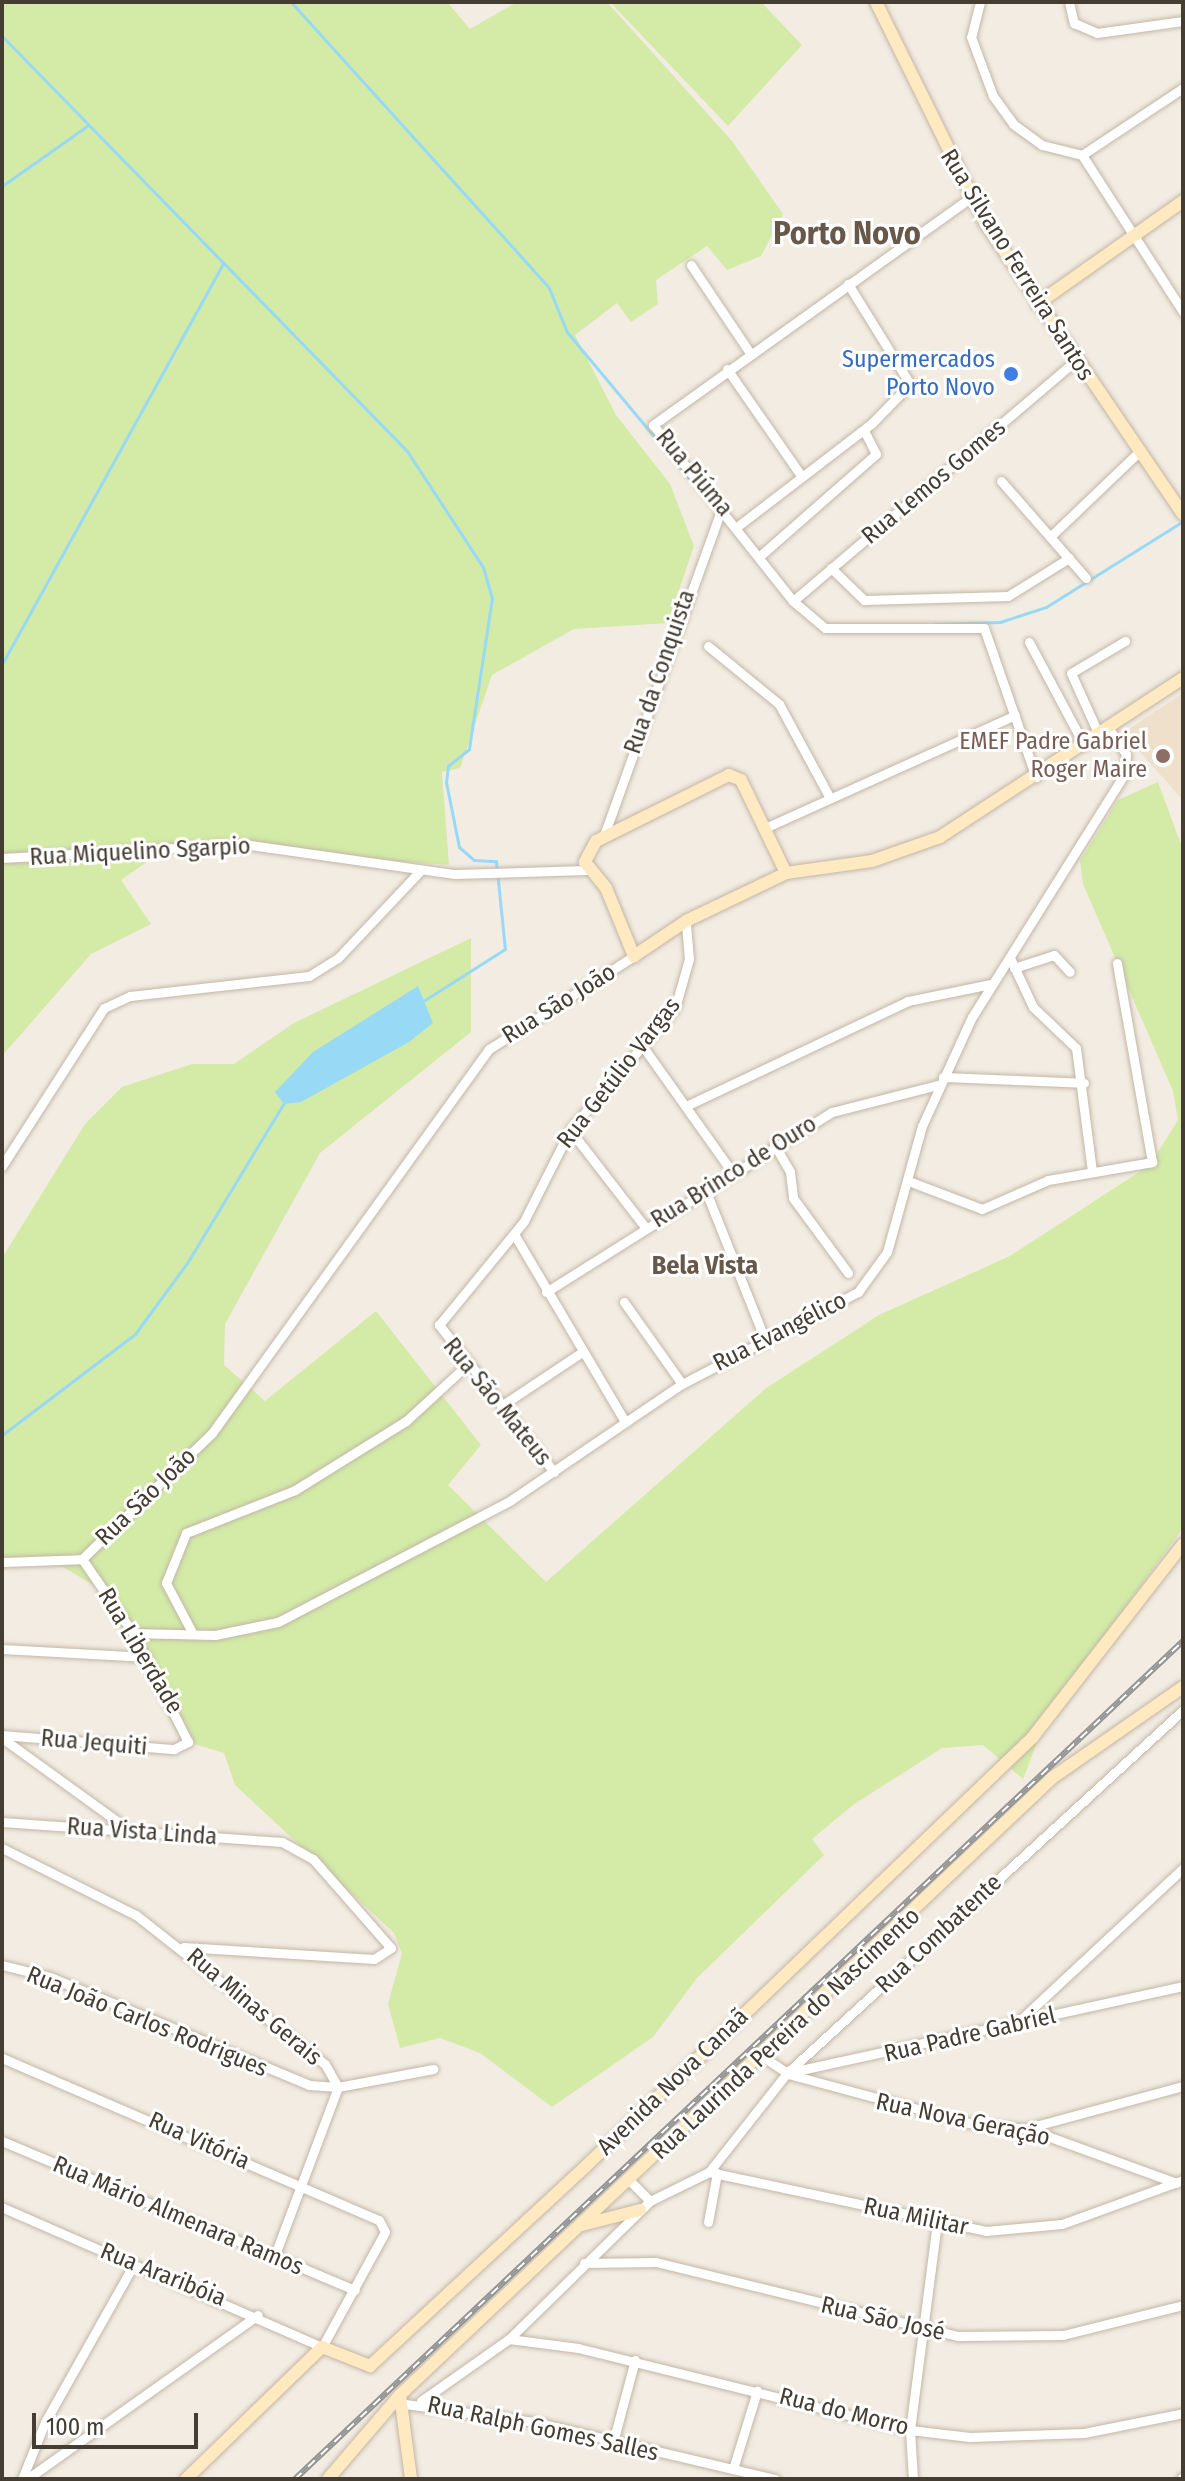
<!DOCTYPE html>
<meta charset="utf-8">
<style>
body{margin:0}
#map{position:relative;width:1185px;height:2481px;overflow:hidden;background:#f3ece2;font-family:"Fira Sans Condensed",sans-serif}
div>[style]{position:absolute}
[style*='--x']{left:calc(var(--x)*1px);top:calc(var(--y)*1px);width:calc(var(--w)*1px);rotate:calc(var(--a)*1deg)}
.education>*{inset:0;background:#eee0ca}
.green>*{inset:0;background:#d3eba7}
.water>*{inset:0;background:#98d9f6}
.stream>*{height:3px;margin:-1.5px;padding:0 1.5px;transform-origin:1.5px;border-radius:1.5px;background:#98d9f6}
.roads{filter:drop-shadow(0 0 2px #c2b6a7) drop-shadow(0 0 2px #c2b6a7)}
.street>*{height:9px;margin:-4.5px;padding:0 4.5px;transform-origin:4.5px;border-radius:4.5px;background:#fff}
.secondary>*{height:12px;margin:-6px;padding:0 6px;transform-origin:6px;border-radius:6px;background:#ffe9c0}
.rail>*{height:6px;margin-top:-3px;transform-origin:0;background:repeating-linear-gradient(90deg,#fff 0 9px,#949494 0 18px);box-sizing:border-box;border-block:2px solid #949494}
.dots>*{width:22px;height:22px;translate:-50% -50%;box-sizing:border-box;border:4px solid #fff;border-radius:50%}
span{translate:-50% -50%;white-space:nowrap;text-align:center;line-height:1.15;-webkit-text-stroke:6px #fff;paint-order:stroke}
.street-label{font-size:24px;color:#453c32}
.shop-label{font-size:24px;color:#366cbe}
.right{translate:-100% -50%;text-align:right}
.education-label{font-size:24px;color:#785e54}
.neighbourhood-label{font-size:26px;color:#685849;font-weight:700}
.district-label{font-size:32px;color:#685849;font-weight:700}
.frame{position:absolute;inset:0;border:4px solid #453c32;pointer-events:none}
.scale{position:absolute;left:32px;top:2413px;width:166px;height:36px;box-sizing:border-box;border:4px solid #453c32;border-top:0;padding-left:10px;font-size:24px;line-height:28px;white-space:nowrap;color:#453c32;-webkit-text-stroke:6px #fff;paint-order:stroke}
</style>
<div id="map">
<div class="education">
<div style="clip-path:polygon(1183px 693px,1183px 800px,1123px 733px)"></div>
</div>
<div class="green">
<div style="clip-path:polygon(2px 2px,447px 2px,470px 29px,517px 2px,607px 2px,732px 141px,783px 214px,761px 256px,727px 270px,707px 246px,656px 280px,658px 304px,631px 322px,617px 303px,575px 335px,616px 415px,670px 484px,694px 546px,668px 623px,574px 629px,492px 675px,460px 768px,442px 772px,449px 865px,173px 844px,121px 880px,151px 924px,91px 954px,2px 1056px)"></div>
<div style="clip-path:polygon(610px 2px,761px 2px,802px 45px,728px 126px)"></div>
<div style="clip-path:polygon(1158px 782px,1183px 850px,1183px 1528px,1049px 1712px,1023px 1779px,983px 1745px,942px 1748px,853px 1805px,812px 1839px,824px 1855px,697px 1978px,653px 2037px,552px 2107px,480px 2053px,440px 2038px,400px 2048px,388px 2004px,402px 1953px,394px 1933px,235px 1785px,224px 1753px,181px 1740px,100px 1589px,63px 1567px,2px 1556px,2px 1258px,85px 1124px,122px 1087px,192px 1064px,234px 1064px,294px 1023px,471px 938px,471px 1032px,320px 1153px,225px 1324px,224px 1365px,265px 1401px,376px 1311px,481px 1445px,448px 1485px,546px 1582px,765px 1389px,879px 1315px,1010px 1256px,1150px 1165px,1178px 1120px,1173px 1091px,1083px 884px,1080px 861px,1118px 800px)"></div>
</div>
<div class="water">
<div style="clip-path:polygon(418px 986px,433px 1023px,409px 1042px,301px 1102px,284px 1104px,275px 1092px,313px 1052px)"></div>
</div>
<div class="stream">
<div style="--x:291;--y:2;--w:385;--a:47.9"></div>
<div style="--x:549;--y:288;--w:48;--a:67.8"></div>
<div style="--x:567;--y:332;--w:233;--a:50.2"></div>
<div style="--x:2;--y:36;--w:580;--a:45.7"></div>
<div style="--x:407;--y:451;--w:139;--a:56.8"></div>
<div style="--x:483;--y:567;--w:32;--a:74"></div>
<div style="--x:492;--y:598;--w:153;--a:98.7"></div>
<div style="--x:469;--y:749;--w:27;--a:141"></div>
<div style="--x:448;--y:766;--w:16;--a:97"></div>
<div style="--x:446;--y:782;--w:66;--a:78.7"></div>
<div style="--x:459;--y:847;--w:20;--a:41"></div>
<div style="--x:474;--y:860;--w:22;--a:3"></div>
<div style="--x:496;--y:861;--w:88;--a:84.2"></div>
<div style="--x:505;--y:949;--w:97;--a:147.6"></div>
<div style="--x:2;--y:186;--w:104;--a:-35.2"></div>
<div style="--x:935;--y:624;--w:65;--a:-1.8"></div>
<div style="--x:1000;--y:622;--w:48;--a:-18.1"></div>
<div style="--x:1046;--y:607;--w:162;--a:-32.1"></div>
<div style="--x:2;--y:664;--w:458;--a:-61.1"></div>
<div style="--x:2;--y:1435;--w:167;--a:-37.2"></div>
<div style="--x:135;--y:1334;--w:88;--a:-53.8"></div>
<div style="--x:187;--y:1263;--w:189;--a:-58.8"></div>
</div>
<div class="roads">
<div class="street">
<div style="--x:980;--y:2;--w:36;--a:104"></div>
<div style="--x:971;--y:37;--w:63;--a:69.6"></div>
<div style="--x:993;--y:96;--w:34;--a:54"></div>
<div style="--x:1013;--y:124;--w:36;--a:36"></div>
<div style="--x:1042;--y:145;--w:41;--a:14"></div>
<div style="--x:1082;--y:155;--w:121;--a:-33.6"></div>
<div style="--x:1069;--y:2;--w:22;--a:77"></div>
<div style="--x:1074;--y:23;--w:25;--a:23"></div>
<div style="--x:1097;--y:33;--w:87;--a:-7.9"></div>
<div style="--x:1082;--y:155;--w:187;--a:57.2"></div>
<div style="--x:970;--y:198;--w:390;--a:144.4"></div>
<div style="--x:653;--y:425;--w:225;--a:51.5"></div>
<div style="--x:793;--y:601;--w:42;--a:40.2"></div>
<div style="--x:825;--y:628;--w:159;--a:0"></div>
<div style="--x:984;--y:628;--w:158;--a:70.8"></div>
<div style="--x:691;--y:265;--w:106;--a:56.2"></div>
<div style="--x:727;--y:369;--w:131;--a:55.2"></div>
<div style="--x:1001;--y:481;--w:129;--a:48.8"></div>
<div style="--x:738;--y:526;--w:169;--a:-37.5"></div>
<div style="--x:872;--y:423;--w:54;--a:-45.7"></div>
<div style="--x:910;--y:384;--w:118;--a:-121.8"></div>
<div style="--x:1053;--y:534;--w:120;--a:-43.7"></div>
<div style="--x:761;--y:555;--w:153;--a:-41.3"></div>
<div style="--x:876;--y:454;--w:27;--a:-117"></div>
<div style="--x:831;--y:568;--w:46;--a:44.1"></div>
<div style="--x:864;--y:600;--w:144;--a:-1.6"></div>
<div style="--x:1008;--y:596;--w:72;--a:-31.9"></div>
<div style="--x:793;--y:601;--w:369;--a:-40.4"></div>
<div style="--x:1029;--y:642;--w:117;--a:61.9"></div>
<div style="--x:708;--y:646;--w:92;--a:39.2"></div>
<div style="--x:779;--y:704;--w:107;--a:61.5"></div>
<div style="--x:1099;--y:735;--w:68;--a:-114.3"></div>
<div style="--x:1071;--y:673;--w:63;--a:-30.7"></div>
<div style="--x:765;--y:828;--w:274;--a:-24.3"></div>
<div style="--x:603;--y:838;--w:351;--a:-70.2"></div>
<div style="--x:2;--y:858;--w:241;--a:-3.3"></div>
<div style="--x:243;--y:844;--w:214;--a:8.1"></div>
<div style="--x:455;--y:874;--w:131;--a:-1.7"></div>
<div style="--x:1011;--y:960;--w:52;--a:64.9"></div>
<div style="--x:1033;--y:1007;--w:59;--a:43.6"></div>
<div style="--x:1076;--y:1048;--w:125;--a:82.6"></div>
<div style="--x:1014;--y:968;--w:42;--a:-18"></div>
<div style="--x:1054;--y:955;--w:23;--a:47"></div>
<div style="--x:641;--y:1044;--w:157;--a:54.6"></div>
<div style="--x:943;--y:1077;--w:141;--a:2.4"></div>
<div style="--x:686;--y:1106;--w:246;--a:-25.3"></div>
<div style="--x:908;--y:1001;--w:85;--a:-11.6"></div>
<div style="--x:570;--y:1130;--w:123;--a:52.3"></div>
<div style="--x:774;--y:1144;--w:32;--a:60"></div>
<div style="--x:790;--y:1172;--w:26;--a:83"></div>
<div style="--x:793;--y:1198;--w:93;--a:53.7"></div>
<div style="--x:2;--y:1166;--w:188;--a:-57.2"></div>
<div style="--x:104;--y:1008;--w:29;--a:-25"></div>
<div style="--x:130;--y:996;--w:180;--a:-6.4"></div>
<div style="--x:309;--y:976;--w:34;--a:-32"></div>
<div style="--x:338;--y:958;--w:120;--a:-46.7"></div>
<div style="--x:911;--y:1182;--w:76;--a:20.8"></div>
<div style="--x:982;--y:1209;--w:72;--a:-23.7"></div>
<div style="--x:1048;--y:1180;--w:106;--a:-9.8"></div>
<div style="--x:1152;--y:1162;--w:202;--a:-100"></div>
<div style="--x:705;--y:1189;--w:165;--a:68.3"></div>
<div style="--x:514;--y:1234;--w:218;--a:59.4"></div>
<div style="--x:546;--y:1292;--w:338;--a:-32.2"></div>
<div style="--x:832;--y:1112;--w:109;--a:-14.3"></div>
<div style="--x:624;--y:1302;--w:100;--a:54.7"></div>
<div style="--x:501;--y:1406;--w:97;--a:-33.7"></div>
<div style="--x:554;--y:1472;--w:187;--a:-128"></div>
<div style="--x:439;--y:1325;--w:134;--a:-50.7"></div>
<div style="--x:524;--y:1221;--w:102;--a:-63.2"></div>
<div style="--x:570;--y:1130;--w:161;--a:-49.3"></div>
<div style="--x:675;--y:1008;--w:51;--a:-74.1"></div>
<div style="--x:689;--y:959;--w:38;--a:-95"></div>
<div style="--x:82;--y:1559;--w:181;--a:-44.1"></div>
<div style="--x:212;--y:1433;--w:473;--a:-54.2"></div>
<div style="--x:489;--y:1049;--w:172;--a:-32.7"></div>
<div style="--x:2;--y:1562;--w:80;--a:-2.1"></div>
<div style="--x:133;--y:1633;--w:82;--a:1.4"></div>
<div style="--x:215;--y:1635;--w:64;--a:-11.7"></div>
<div style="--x:278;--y:1622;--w:263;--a:-27.6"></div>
<div style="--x:511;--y:1500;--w:207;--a:-34.2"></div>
<div style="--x:682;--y:1384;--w:199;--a:-27.6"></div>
<div style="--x:858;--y:1292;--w:49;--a:-54.1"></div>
<div style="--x:887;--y:1252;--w:131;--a:-74.5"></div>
<div style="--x:922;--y:1126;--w:120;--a:-65.4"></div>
<div style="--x:972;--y:1017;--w:288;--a:-57.9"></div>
<div style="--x:1125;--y:773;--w:19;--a:-87"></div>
<div style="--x:1126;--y:754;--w:30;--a:-124"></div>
<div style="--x:193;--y:1634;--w:58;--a:-117.9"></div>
<div style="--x:166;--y:1583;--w:54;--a:-68.2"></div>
<div style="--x:186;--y:1533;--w:117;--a:-21.5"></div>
<div style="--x:295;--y:1490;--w:131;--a:-31.9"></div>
<div style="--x:406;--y:1421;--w:83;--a:-42.6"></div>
<div style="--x:2;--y:1649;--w:145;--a:3.2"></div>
<div style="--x:2;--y:1735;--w:173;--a:4.7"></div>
<div style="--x:174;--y:1749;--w:16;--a:-27"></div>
<div style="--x:188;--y:1742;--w:122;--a:-116.8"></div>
<div style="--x:133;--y:1633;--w:90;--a:-124.6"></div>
<div style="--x:2;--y:1738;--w:157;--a:35.9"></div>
<div style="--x:2;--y:1822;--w:281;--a:4.1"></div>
<div style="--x:282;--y:1842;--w:35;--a:29"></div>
<div style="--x:313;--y:1859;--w:118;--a:48.8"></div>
<div style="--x:391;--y:1948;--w:20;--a:147"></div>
<div style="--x:374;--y:1959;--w:191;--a:-176.4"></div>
<div style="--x:2;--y:1848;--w:150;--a:26.6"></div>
<div style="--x:136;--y:1915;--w:241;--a:38.3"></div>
<div style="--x:325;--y:2064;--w:26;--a:61"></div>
<div style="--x:338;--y:2087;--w:182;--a:110.6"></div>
<div style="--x:2;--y:1965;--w:49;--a:14"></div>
<div style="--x:50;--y:1977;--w:281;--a:22.6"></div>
<div style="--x:309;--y:2085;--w:29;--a:4"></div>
<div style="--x:338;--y:2087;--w:97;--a:-10.7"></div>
<div style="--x:1017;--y:2023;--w:227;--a:-43"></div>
<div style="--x:762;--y:2056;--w:30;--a:34"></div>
<div style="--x:787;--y:2073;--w:405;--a:-12.4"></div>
<div style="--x:2;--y:2058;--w:410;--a:23.3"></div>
<div style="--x:379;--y:2220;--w:13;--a:63"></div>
<div style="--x:385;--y:2232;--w:131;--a:118.7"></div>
<div style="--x:322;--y:2347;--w:349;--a:-156.4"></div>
<div style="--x:788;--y:2074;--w:188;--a:15.1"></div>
<div style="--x:969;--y:2123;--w:59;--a:5.8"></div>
<div style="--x:1028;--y:2129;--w:158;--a:20"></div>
<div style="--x:1028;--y:2128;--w:161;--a:-15.2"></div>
<div style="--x:2;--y:2141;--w:383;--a:22.9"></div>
<div style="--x:709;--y:2172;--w:126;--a:-51.8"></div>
<div style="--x:787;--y:2073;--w:537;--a:-42.51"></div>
<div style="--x:630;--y:2181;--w:28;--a:45"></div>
<div style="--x:708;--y:2222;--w:50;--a:-79.6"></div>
<div style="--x:584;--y:2263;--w:72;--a:-0.8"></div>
<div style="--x:656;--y:2262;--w:311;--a:13.8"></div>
<div style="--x:958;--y:2336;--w:105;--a:-0.5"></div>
<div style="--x:1063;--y:2335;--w:124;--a:-14"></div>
<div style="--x:509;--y:2339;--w:70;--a:7.4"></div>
<div style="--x:578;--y:2348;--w:342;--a:13.9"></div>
<div style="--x:910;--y:2430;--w:60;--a:6.7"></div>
<div style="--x:970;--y:2437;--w:114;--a:-2"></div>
<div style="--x:1084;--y:2433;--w:101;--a:-11.4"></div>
<div style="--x:421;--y:2401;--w:108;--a:-35.2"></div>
<div style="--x:509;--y:2339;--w:197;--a:-44.4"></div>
<div style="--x:650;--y:2201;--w:66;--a:-26.2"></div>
<div style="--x:709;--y:2172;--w:283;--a:12"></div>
<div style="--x:986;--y:2231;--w:76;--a:-5.3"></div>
<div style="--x:1062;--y:2224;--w:129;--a:-20"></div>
<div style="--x:405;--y:2404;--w:130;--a:7.9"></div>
<div style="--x:534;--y:2422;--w:248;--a:13.3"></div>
<div style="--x:613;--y:2442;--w:85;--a:-75"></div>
<div style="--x:733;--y:2469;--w:82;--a:-72.9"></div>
<div style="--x:22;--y:2479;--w:61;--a:-68"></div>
<div style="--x:45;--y:2422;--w:181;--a:-60.6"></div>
<div style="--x:27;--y:2479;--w:283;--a:-35.4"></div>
<div style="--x:913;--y:2479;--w:49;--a:-93.5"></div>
<div style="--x:910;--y:2430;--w:209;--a:-82.6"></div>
<div style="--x:1181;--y:2479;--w:3;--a:-45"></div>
</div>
<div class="secondary">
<div style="--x:876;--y:2;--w:246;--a:63.7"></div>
<div style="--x:985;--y:223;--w:352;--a:55.8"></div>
<div style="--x:1037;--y:304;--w:179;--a:-35.2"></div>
<div style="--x:786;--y:873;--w:103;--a:-115.8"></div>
<div style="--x:741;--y:780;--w:13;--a:-157"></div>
<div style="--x:729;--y:775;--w:148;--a:153.6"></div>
<div style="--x:596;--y:841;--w:24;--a:118"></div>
<div style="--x:585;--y:862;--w:33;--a:51"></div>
<div style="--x:606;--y:888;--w:74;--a:67.6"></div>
<div style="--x:634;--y:956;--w:63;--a:-33.9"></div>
<div style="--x:686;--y:921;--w:111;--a:-25.6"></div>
<div style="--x:786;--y:873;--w:87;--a:-7.9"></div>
<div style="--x:872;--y:861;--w:72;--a:-19.4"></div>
<div style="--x:940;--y:837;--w:290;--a:-33.2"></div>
<div style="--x:582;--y:2225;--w:60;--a:-14.5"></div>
<div style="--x:400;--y:2395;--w:85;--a:82.5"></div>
<div style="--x:186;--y:2479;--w:190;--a:-44.1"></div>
<div style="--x:322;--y:2347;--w:52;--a:21.6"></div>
<div style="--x:370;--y:2366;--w:296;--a:-42.8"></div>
<div style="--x:587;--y:2165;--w:617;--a:-43.82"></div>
<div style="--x:1032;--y:1738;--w:246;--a:-52.1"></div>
<div style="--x:328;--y:2479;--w:111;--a:-49.4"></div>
<div style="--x:400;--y:2395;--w:898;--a:-43.42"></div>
<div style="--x:1052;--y:1778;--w:160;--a:-34.8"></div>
</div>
</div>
<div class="rail">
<div style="--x:295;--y:2479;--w:1221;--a:-43.34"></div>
</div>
<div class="dots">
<div style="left:1011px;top:374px;background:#3f7fe0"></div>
<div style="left:1163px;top:756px;background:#8d6e63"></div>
</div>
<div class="street-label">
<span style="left:1017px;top:265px;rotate:58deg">Rua Silvano Ferreira Santos</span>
<span style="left:694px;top:473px;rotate:50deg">Rua Piúma</span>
<span style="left:934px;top:482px;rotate:-40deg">Rua Lemos Gomes</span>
<span style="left:660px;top:672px;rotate:-71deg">Rua da Conquista</span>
<span style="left:140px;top:852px;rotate:-3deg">Rua Miquelino Sgarpio</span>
<span style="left:559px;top:1004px;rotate:-32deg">Rua São João</span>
<span style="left:619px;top:1073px;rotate:-52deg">Rua Getúlio Vargas</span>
<span style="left:734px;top:1172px;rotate:-32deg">Rua Brinco de Ouro</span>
<span style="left:780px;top:1332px;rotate:-27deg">Rua Evangélico</span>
<span style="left:497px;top:1402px;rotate:51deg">Rua São Mateus</span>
<span style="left:146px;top:1497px;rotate:-44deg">Rua São João</span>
<span style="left:140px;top:1651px;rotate:59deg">Rua Liberdade</span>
<span style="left:94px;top:1743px;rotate:5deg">Rua Jequiti</span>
<span style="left:142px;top:1832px;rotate:4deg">Rua Vista Linda</span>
<span style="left:939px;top:1934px;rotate:-43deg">Rua Combatente</span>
<span style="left:254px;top:2007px;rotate:40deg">Rua Minas Gerais</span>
<span style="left:147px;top:2022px;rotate:22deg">Rua João Carlos Rodrigues</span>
<span style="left:786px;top:2034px;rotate:-43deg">Rua Laurinda Pereira do Nascimento</span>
<span style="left:970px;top:2035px;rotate:-13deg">Rua Padre Gabriel</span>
<span style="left:673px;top:2082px;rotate:-44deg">Avenida Nova Canaã</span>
<span style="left:963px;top:2120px;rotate:12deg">Rua Nova Geração</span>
<span style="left:199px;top:2141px;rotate:24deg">Rua Vitória</span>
<span style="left:178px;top:2216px;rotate:23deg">Rua Mário Almenara Ramos</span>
<span style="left:916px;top:2217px;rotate:12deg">Rua Militar</span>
<span style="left:163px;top:2275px;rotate:22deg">Rua Araribóia</span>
<span style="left:883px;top:2319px;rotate:13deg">Rua São José</span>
<span style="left:844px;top:2412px;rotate:14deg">Rua do Morro</span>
<span style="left:543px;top:2429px;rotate:12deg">Rua Ralph Gomes Salles</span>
</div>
<div class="shop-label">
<span class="right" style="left:995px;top:374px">Supermercados<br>Porto Novo</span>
</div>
<div class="education-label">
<span class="right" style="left:1147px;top:756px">EMEF Padre Gabriel<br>Roger Maire</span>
</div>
<div class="neighbourhood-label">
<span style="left:705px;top:1266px">Bela Vista</span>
</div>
<div class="district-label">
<span style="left:847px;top:233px">Porto Novo</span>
</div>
<div class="frame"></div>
<div class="scale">100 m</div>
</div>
